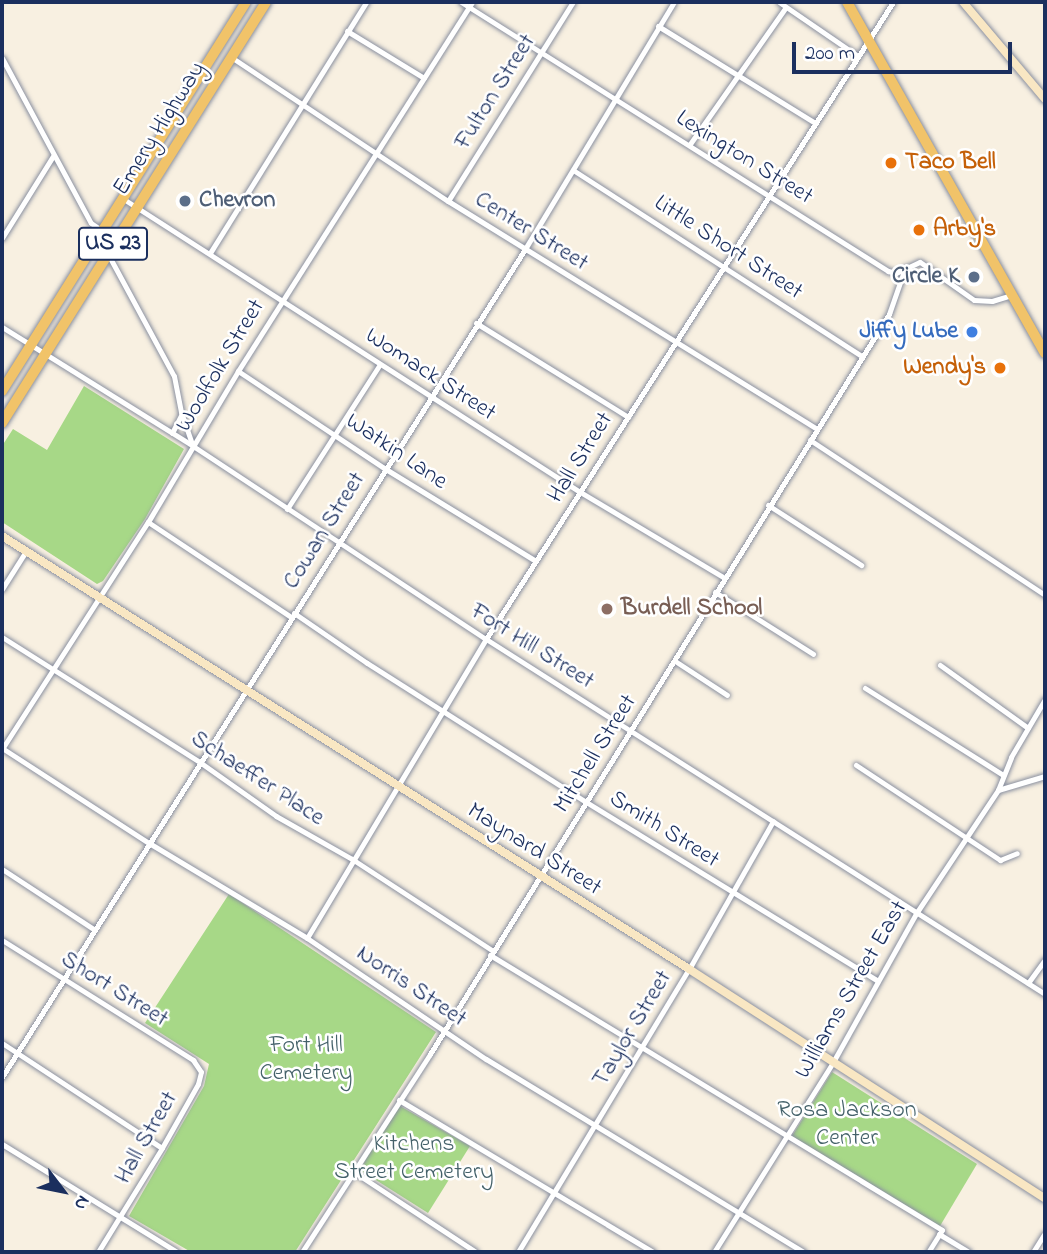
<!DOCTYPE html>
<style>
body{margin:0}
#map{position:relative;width:1047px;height:1254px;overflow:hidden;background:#f8f0e1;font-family:"Indie Flower",sans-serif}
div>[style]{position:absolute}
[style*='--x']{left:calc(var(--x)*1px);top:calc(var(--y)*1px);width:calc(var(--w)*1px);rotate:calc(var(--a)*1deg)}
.green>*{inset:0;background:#a7d887}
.roads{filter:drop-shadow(0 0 2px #8a90a0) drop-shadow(0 0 2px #8a90a0)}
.street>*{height:5px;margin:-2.5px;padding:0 2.5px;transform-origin:2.5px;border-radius:2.5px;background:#fff}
.secondary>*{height:8px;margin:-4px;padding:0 4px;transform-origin:4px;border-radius:4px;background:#f9e7c3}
.highway>*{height:10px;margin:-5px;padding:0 5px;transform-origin:5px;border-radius:5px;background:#f1c369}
.dots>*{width:19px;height:19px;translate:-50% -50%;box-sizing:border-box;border:4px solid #fff;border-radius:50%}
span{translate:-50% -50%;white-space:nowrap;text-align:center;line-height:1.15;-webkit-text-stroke:5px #fff;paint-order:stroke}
.shield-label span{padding:2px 5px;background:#fff;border:2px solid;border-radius:5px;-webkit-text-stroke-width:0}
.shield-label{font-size:23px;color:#1b2f5e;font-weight:700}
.street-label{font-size:24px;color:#1b2f5e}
.food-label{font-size:24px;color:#c56008;font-weight:700}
.left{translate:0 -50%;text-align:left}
.right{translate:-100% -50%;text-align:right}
.service-label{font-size:24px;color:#4e5e75;font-weight:700}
.shop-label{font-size:24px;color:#366cbe;font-weight:700}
.education-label{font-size:24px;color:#785e54;font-weight:700}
.park-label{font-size:24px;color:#45626a}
.frame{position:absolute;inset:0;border:4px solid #1b2f5e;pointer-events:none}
.north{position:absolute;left:28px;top:1156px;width:70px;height:70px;-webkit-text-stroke:5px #fff;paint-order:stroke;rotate:122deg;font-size:19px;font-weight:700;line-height:28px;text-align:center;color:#1b2f5e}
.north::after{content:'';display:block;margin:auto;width:24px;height:32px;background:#1b2f5e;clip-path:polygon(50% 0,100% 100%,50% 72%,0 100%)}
.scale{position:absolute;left:792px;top:42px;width:220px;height:32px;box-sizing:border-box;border:4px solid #1b2f5e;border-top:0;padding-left:9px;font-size:21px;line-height:24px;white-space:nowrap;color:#1b2f5e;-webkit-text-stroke:5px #fff;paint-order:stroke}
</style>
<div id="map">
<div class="green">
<div style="clip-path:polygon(84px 386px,184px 449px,145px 519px,103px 581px,97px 584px,2px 522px,2px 446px,13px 429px,47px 450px)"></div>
<div style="clip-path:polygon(229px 894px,436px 1032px,295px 1252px,191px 1252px,129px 1216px,204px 1086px,209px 1064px,145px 1023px)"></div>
<div style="clip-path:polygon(832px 1072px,977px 1164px,940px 1226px,792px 1136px)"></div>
<div style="clip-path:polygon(400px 1106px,470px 1146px,428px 1213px,360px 1170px,388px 1120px)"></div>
</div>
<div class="roads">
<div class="street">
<div style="--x:461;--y:2;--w:505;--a:32.21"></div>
<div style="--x:888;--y:271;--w:8;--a:14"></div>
<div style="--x:896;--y:273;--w:26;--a:-25"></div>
<div style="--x:920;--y:262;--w:66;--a:35.1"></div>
<div style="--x:974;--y:300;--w:18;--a:3"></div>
<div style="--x:992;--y:301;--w:21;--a:-17"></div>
<div style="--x:779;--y:2;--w:96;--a:34.4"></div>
<div style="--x:658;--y:26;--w:185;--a:31.7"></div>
<div style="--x:347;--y:31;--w:90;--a:31.4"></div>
<div style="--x:231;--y:57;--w:260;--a:33.6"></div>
<div style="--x:448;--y:201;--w:434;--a:31.7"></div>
<div style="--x:2;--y:58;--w:187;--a:61.7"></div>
<div style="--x:91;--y:223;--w:12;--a:35"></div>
<div style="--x:690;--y:144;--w:167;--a:-55"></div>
<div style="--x:573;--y:170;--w:344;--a:32.8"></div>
<div style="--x:122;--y:198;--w:544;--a:32.7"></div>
<div style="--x:580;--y:492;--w:166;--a:30.7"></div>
<div style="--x:448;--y:201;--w:235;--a:-57.9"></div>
<div style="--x:2;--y:238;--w:97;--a:-58.1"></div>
<div style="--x:210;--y:253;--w:296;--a:-58.1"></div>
<div style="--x:109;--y:256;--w:136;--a:61.6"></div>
<div style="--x:174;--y:376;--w:37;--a:79"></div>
<div style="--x:181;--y:412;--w:36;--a:71"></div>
<div style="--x:476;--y:323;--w:179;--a:31.7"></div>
<div style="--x:2;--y:327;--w:225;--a:31.9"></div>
<div style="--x:193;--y:446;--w:351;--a:33.4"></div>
<div style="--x:486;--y:639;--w:662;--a:32.42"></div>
<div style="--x:238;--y:371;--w:175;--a:33.6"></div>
<div style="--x:384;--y:468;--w:178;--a:31.5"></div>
<div style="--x:172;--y:433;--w:20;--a:-63"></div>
<div style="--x:810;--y:440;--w:282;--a:33.4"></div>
<div style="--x:768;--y:505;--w:111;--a:32.8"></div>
<div style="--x:287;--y:509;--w:172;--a:-57.3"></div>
<div style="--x:148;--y:522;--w:172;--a:33.6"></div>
<div style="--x:2;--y:589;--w:45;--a:-57.7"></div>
<div style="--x:715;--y:592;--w:116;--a:32.3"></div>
<div style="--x:294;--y:613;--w:88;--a:34.4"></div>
<div style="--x:367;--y:663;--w:259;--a:32.4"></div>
<div style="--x:586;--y:802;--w:342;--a:31.5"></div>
<div style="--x:2;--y:637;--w:236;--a:32.3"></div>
<div style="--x:201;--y:763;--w:92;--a:35.2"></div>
<div style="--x:276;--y:816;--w:87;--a:29.5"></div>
<div style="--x:352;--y:859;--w:168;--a:33.1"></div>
<div style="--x:675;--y:661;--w:62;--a:33.2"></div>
<div style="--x:940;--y:665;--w:108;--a:35.6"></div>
<div style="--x:865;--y:688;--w:163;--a:32.2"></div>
<div style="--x:2;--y:748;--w:175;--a:32.9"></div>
<div style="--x:149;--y:843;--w:184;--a:31"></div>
<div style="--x:307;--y:938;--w:216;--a:34.1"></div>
<div style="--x:486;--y:1059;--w:372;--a:31.3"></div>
<div style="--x:2;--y:749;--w:270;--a:-57.3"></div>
<div style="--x:148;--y:522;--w:176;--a:-59.2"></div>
<div style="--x:238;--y:371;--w:437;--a:-57.6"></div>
<div style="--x:856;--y:765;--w:173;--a:33.4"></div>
<div style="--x:1000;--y:860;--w:18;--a:-22"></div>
<div style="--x:998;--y:790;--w:35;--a:-68"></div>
<div style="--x:1011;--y:757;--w:67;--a:-59.6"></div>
<div style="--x:2;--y:869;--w:111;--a:33.3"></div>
<div style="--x:307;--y:938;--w:348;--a:-59.1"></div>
<div style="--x:486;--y:639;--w:756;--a:-57.42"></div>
<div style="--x:2;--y:940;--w:226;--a:32.1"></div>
<div style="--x:193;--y:1060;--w:14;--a:56"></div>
<div style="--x:201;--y:1072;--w:12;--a:104"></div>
<div style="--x:198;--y:1084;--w:73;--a:119.4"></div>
<div style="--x:162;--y:1148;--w:122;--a:121.6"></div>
<div style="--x:490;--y:955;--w:529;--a:31.32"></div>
<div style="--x:942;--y:1230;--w:26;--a:122"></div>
<div style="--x:1028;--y:983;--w:29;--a:-54"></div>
<div style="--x:2;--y:1043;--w:191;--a:33.3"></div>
<div style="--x:2;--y:1077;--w:979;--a:-57.72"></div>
<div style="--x:525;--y:249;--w:288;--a:-58.9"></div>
<div style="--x:399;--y:1100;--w:296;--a:30.9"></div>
<div style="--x:2;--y:1144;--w:206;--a:31.7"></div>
<div style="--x:354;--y:1172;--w:146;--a:33.3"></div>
<div style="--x:939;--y:1234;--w:35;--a:31"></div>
<div style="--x:302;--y:1252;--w:236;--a:-57.1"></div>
<div style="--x:430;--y:1054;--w:871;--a:-58.19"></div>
<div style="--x:889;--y:314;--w:49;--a:-70.8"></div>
<div style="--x:518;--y:1252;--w:331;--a:-58.9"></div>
<div style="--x:689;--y:969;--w:170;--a:-60.4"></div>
<div style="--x:714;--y:1252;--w:224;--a:-57.9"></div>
<div style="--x:833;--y:1062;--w:172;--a:-60.8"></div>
<div style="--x:917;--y:912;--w:146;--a:-56.4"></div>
<div style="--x:998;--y:790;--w:49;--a:-16.6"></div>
<div style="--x:1033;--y:1252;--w:22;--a:-58"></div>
</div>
<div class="secondary">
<div style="--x:963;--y:2;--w:127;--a:49.8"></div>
<div style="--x:2;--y:536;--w:812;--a:32.22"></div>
<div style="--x:689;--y:969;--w:423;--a:32.8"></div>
</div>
<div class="highway">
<div style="--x:847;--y:2;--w:403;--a:60.6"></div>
<div style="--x:2;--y:391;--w:459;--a:-57.9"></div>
<div style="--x:2;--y:423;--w:497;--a:-57.9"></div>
</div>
</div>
<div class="dots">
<div style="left:891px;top:163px;background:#e8710a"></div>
<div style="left:185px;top:201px;background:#5c6f8a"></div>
<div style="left:919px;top:230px;background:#e8710a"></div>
<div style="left:974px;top:277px;background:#5c6f8a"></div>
<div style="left:972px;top:332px;background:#3f7fe0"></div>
<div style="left:1000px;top:368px;background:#e8710a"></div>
<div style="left:607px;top:609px;background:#8d6e63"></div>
</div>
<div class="shield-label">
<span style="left:113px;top:244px">US 23</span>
</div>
<div class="street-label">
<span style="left:496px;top:92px;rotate:-58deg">Fulton Street</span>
<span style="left:160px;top:129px;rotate:-58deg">Emery Highway</span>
<span style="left:744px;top:158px;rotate:32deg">Lexington Street</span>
<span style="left:531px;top:232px;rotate:32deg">Center Street</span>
<span style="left:728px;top:248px;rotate:33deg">Little Short Street</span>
<span style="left:221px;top:366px;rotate:-59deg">Woolfolk Street</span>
<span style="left:430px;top:375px;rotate:33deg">Womack Street</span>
<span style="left:396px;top:452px;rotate:34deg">Watkin Lane</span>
<span style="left:581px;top:458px;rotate:-58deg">Hall Street</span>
<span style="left:325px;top:531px;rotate:-58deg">Cowan Street</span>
<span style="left:532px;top:647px;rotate:32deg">Fort Hill Street</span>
<span style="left:596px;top:754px;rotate:-58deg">Mitchell Street</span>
<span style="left:257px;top:779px;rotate:33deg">Schaeffer Place</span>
<span style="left:664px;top:830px;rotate:32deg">Smith Street</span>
<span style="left:534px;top:850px;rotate:32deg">Maynard Street</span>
<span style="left:411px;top:987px;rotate:34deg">Norris Street</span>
<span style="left:114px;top:990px;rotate:32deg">Short Street</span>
<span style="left:852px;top:990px;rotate:-60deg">Williams Street East</span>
<span style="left:633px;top:1029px;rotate:-59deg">Taylor Street</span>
<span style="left:147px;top:1138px;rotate:-60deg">Hall Street</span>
</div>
<div class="food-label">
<span class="left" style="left:905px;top:163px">Taco Bell</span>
<span class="left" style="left:933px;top:230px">Arby's</span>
<span class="right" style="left:986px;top:368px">Wendy's</span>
</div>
<div class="service-label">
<span class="left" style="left:199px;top:201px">Chevron</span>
<span class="right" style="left:960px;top:277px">Circle K</span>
</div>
<div class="shop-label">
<span class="right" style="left:958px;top:332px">Jiffy Lube</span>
</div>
<div class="education-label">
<span class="left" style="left:621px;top:609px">Burdell School</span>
</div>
<div class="park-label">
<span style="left:306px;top:1060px">Fort Hill<br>Cemetery</span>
<span style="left:847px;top:1125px">Rosa Jackson<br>Center</span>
<span style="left:414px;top:1159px">Kitchens<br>Street Cemetery</span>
</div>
<div class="frame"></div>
<div class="north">N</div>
<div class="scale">200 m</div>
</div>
